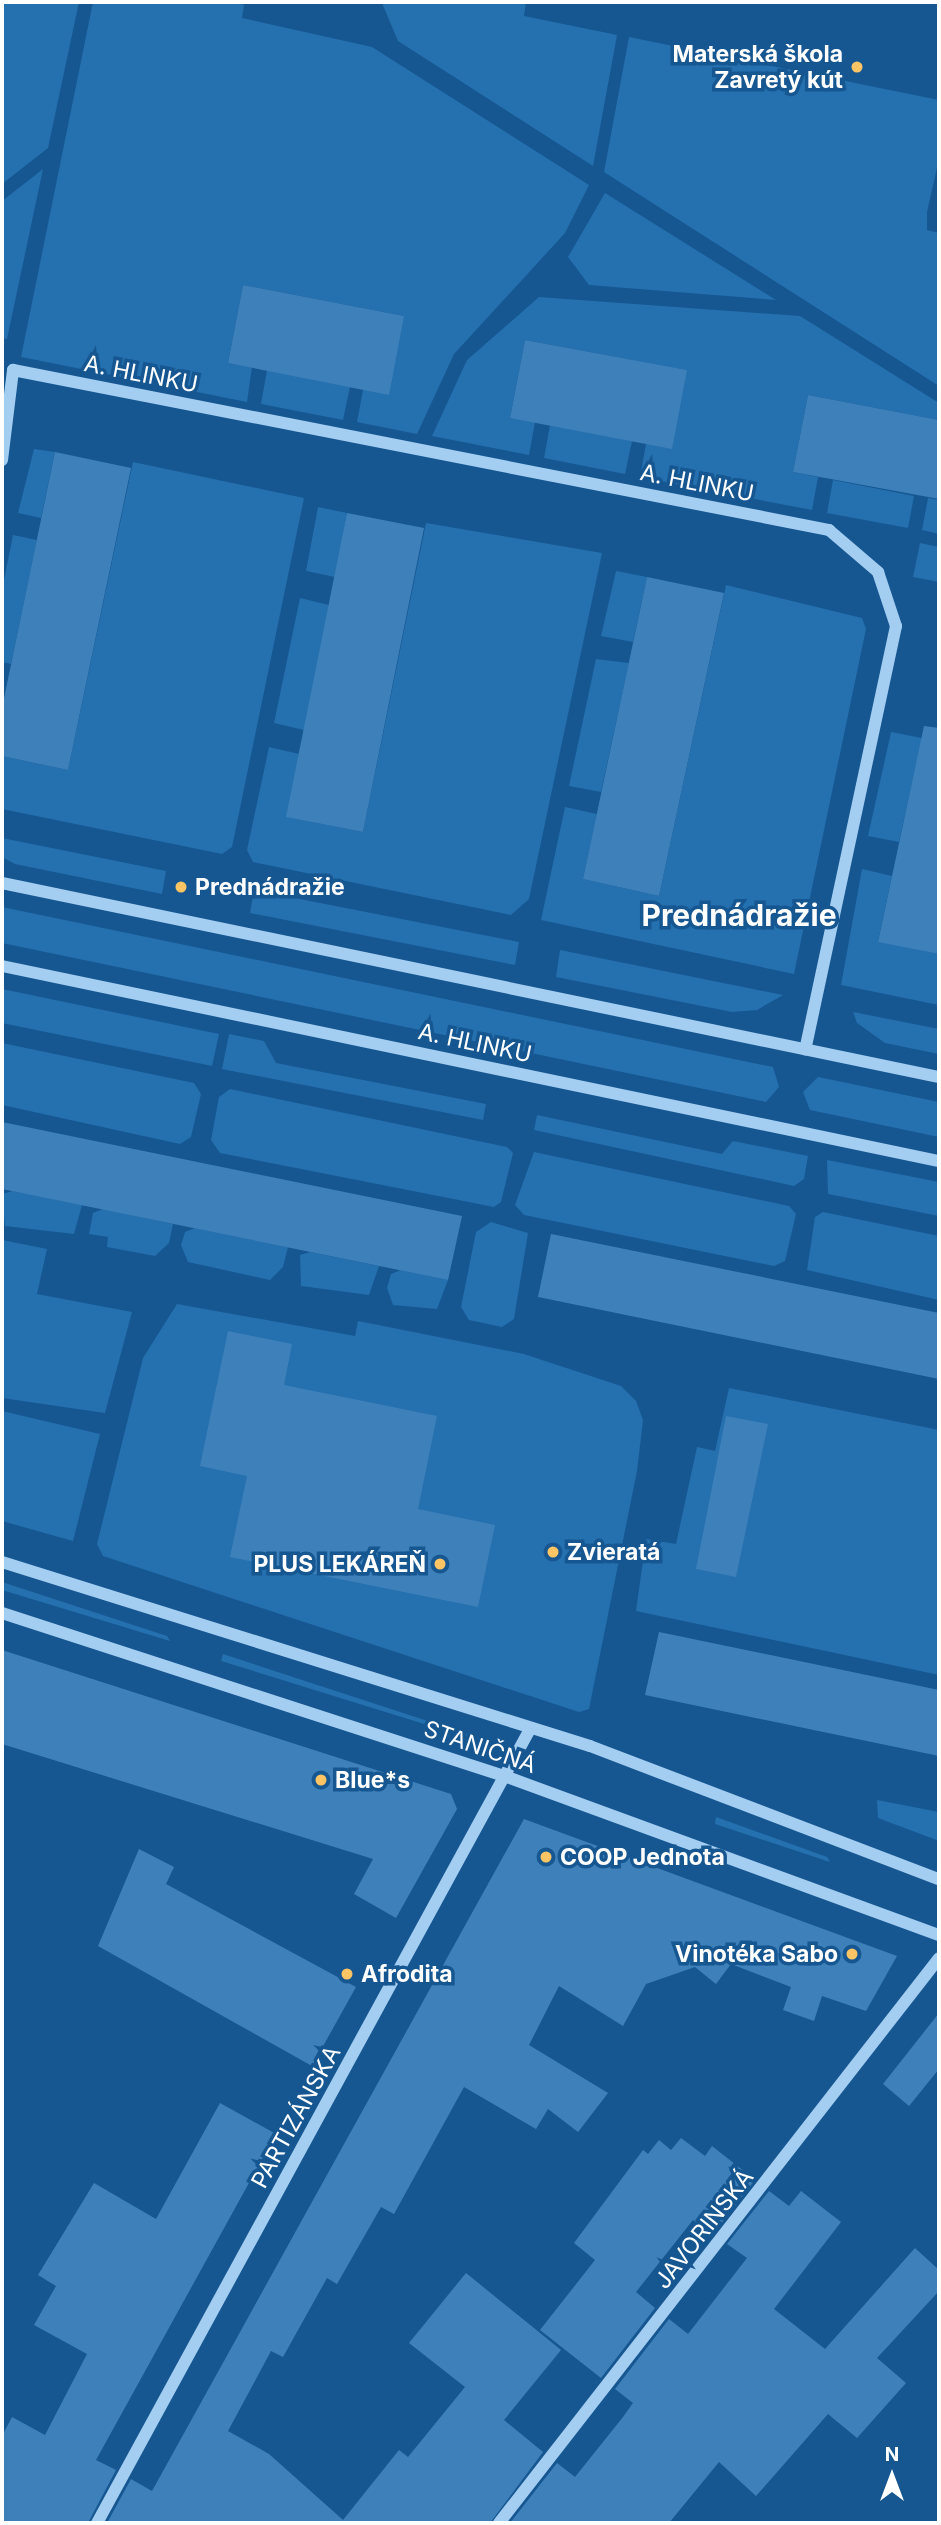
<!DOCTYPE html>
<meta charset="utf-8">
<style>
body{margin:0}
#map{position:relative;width:941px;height:2525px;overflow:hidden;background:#165792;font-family:Inter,sans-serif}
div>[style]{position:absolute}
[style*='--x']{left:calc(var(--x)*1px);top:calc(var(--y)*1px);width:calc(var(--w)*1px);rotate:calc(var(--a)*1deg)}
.green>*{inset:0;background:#2570af}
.building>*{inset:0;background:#3e81ba}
.minor>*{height:12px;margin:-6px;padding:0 6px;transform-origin:6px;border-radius:6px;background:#a4cef1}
.dots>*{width:19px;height:19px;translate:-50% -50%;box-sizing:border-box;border:4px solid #165792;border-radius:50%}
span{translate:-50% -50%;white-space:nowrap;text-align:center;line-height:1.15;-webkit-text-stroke:7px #165792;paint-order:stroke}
.poi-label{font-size:23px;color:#fff;font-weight:700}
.right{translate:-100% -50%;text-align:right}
.left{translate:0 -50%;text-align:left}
.street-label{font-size:23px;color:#fff}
.district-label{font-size:30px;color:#fff;font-weight:700}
.frame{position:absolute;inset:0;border:4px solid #fff;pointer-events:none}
.north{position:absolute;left:857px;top:2441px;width:70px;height:70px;-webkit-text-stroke:5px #165792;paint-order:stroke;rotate:0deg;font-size:19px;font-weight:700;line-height:28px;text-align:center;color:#fff}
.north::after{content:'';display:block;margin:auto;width:24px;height:32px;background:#fff;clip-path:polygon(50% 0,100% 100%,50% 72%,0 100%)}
</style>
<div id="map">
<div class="green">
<div style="clip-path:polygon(2px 2px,79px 2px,48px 148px,2px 184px)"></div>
<div style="clip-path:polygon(93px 2px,237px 2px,244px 5px,242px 18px,372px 47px,589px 185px,565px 233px,454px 354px,417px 434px,357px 422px,363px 390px,404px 316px,243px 285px,228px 363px,252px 367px,247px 402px,21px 357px)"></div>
<div style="clip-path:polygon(526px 2px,524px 16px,617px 35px,593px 166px,398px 41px,382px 3px)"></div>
<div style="clip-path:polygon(629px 37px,939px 100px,939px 159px,927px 212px,927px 230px,939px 233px,939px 386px,604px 172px)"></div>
<div style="clip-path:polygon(43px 169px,7px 339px,2px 338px,2px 201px)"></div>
<div style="clip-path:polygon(605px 193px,776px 300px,589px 285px,568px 257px)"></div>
<div style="clip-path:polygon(539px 297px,800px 316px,939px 403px,939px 420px,808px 395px,793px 472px,818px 477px,812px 510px,640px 477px,646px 444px,686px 370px,525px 340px,510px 418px,535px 422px,529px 455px,432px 436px,467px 360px)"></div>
<div style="clip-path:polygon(267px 370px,350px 387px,343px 420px,261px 404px)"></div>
<div style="clip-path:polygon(550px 425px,632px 441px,625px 474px,544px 458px)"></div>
<div style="clip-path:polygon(34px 449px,55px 452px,41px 518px,18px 513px)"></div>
<div style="clip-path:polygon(133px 462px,304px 498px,232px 847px,222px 854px,2px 809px,2px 756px,68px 770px)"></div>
<div style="clip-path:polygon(833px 480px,914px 496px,908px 528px,827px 513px)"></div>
<div style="clip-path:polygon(928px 498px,939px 500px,939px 534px,922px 530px)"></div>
<div style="clip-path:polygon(318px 507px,347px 513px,335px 577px,306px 571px)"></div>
<div style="clip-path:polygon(426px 523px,602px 553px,529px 899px,511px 915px,253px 862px,247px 850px,269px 747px,299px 754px,287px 817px,363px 832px)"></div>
<div style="clip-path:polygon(13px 535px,37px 540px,11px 664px,2px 662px,2px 590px)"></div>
<div style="clip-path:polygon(920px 543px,939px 547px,939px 582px,913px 577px)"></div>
<div style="clip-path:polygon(616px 571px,647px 577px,633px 642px,601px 636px)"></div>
<div style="clip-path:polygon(726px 585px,862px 618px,866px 629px,794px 974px,541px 920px,565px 807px,597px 814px,583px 879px,659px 896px)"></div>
<div style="clip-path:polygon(300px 598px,329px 605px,304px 730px,274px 723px)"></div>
<div style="clip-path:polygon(596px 659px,629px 663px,601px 792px,569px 786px)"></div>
<div style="clip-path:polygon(891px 732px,922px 738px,899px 842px,868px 836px)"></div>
<div style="clip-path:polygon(2px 838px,166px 871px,162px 894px,15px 864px,2px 857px)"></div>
<div style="clip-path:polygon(862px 869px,892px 876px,878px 941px,939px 954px,939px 1005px,841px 985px)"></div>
<div style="clip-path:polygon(254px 890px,519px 942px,515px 965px,250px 913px)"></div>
<div style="clip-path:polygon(2px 907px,773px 1067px,779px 1087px,766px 1102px,2px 943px)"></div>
<div style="clip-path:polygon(560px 950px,783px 995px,757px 1010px,732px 1012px,556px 977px)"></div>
<div style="clip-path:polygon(2px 989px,219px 1034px,212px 1066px,2px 1023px)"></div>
<div style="clip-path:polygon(853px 1012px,939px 1029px,939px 1054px,885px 1043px,857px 1023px)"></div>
<div style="clip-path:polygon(229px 1034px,264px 1041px,276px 1063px,486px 1104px,483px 1120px,222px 1069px)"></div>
<div style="clip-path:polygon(2px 1043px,194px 1083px,201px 1094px,191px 1137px,180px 1144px,2px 1105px)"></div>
<div style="clip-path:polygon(818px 1077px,939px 1102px,939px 1137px,810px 1110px,803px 1092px)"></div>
<div style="clip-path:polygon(230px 1089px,507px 1147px,513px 1153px,501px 1202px,494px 1207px,220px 1153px,211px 1140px,219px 1097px)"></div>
<div style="clip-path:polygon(537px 1115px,722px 1154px,733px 1141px,808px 1156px,804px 1179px,794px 1186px,534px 1130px)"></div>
<div style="clip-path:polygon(534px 1152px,789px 1206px,796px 1214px,785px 1261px,774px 1266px,524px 1215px,515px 1205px)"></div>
<div style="clip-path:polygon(827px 1160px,939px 1182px,939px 1216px,828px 1194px)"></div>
<div style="clip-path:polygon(13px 1191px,82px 1205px,74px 1234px,5px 1226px,2px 1194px)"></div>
<div style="clip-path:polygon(103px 1209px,173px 1224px,169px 1243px,155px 1256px,107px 1247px,108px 1237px,89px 1234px,93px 1213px)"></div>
<div style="clip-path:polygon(823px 1212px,939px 1236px,939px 1300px,807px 1270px,815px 1217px)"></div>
<div style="clip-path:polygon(491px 1222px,528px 1233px,514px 1319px,502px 1327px,469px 1320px,461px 1307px,476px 1232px)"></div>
<div style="clip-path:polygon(195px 1228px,288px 1247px,283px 1267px,270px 1280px,188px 1262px,181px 1245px,185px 1232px)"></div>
<div style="clip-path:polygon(2px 1240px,47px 1249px,37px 1294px,132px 1312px,105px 1413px,2px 1398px)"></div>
<div style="clip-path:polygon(310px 1252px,379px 1266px,369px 1295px,301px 1286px,300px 1255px)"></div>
<div style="clip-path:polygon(401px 1270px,448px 1280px,437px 1309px,393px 1305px,387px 1288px,391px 1274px)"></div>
<div style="clip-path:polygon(177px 1304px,355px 1336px,358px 1321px,524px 1354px,621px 1386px,636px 1401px,643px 1420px,637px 1471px,589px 1709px,579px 1712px,103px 1556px,97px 1544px,143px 1358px)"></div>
<div style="clip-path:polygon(729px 1388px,939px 1430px,939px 1675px,636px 1611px,646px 1539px,676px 1544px,697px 1447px,715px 1451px)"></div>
<div style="clip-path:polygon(2px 1411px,100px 1434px,73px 1541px,2px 1521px)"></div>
<div style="clip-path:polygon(2px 1582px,167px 1636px,170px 1641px,2px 1590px)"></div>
<div style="clip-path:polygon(223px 1654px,492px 1742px,495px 1746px,221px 1661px)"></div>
<div style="clip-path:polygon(877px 1800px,939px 1812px,939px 1841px,878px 1818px)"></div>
<div style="clip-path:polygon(716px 1817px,827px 1857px,830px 1862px,715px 1824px)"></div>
</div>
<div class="building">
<div style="clip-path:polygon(243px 285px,404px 316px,389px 395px,228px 363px)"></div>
<div style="clip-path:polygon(525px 340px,687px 370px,672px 449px,510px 418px)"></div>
<div style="clip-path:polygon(808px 395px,939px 420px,939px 499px,793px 472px)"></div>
<div style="clip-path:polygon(55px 452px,131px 468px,68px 770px,2px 756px,2px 708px)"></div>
<div style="clip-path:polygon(347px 513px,424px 528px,363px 832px,286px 817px)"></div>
<div style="clip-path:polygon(647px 577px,724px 593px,659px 896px,583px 879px)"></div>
<div style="clip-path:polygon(924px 726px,939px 728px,939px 954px,878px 942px)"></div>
<div style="clip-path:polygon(2px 1122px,462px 1216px,448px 1280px,2px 1189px)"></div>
<div style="clip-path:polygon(551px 1234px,939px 1313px,939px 1379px,538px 1297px)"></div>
<div style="clip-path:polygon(228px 1331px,292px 1344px,284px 1385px,437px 1416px,418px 1509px,495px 1525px,478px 1607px,230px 1557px,247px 1476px,200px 1466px)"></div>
<div style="clip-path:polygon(726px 1416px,768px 1424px,736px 1577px,696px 1569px)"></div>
<div style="clip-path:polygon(659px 1632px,939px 1690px,939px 1756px,645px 1695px)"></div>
<div style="clip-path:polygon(2px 1650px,451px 1794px,457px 1809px,396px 1918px,354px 1894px,373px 1859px,2px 1744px)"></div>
<div style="clip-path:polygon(524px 1819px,897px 1956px,866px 2011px,822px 1996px,814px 2021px,783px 2010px,791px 1987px,731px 1964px,716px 1984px,695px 1967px,646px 1984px,623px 2026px,559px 1986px,529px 2045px,608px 2093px,578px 2132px,548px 2109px,536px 2129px,464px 2087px,394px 2214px,381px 2207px,337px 2284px,327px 2278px,283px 2357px,271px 2351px,228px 2431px,269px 2454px,343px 2520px,399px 2450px,408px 2457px,465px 2387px,409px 2343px,466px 2273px,561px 2350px,504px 2420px,543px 2452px,490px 2523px,107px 2523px,131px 2479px,152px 2491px)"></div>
<div style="clip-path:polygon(139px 1849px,174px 1867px,166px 1884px,356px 1987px,312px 2066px,98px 1946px)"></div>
<div style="clip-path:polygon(939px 2013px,939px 2069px,909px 2106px,883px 2084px)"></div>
<div style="clip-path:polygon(220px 2103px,276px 2134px,96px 2460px,116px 2470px,88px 2523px,2px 2523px,2px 2436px,12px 2417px,45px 2435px,87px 2354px,34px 2325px,56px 2286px,38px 2275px,94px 2183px,156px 2219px)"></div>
<div style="clip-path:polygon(681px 2138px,705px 2156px,712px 2146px,755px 2180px,713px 2234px,693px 2220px,636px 2292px,655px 2308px,601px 2378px,540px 2330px,595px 2260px,574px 2243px,643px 2150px,648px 2154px,659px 2140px,671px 2150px)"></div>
<div style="clip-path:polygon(769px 2191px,789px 2206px,801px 2191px,841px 2222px,774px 2309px,825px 2349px,915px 2248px,939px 2270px,939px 2291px,877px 2358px,906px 2383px,857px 2438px,828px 2414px,756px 2496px,719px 2462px,669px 2523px,510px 2523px,557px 2463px,575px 2477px,623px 2417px,633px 2403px,615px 2389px,669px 2319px,688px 2334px,747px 2258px,727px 2244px)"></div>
</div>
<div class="minor">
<div style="--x:2;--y:460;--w:91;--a:-83"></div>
<div style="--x:13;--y:370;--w:832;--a:11.09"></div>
<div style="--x:829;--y:530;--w:65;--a:40.6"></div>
<div style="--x:878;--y:572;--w:57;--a:71.6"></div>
<div style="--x:896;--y:626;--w:433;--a:102.1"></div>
<div style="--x:2;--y:883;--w:957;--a:11.7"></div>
<div style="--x:2;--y:966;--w:957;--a:11.76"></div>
<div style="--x:2;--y:1562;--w:616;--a:17.38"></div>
<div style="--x:590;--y:1746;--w:373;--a:20.9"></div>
<div style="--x:2;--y:1613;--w:531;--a:17.99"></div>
<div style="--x:507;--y:1777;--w:460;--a:20.1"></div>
<div style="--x:97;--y:2523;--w:902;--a:-61.39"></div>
<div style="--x:499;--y:2523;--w:716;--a:-52.09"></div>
</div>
<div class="dots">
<div style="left:857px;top:67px;background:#ffc464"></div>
<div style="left:181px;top:887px;background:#ffc464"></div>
<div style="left:553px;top:1552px;background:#ffc464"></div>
<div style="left:440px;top:1564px;background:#ffc464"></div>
<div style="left:321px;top:1780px;background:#ffc464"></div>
<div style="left:546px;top:1857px;background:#ffc464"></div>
<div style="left:852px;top:1954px;background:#ffc464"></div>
<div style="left:347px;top:1974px;background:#ffc464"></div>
</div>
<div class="poi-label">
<span class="right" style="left:843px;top:67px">Materská škola<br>Zavretý kút</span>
<span class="left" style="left:195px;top:887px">Prednádražie</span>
<span class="left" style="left:567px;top:1552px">Zvieratá</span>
<span class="right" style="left:426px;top:1564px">PLUS LEKÁREŇ</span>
<span class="left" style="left:335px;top:1780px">Blue*s</span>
<span class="left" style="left:560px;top:1857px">COOP Jednota</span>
<span class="right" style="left:838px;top:1954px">Vinotéka Sabo</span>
<span class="left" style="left:361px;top:1974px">Afrodita</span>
</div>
<div class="street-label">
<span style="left:141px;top:374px;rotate:11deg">A. HLINKU</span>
<span style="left:697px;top:483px;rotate:11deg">A. HLINKU</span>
<span style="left:475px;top:1043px;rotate:12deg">A. HLINKU</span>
<span style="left:480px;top:1747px;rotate:19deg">STANIČNÁ</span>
<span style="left:296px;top:2117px;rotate:-61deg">PARTIZÁNSKA</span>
<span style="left:704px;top:2229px;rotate:-52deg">JAVORINSKÁ</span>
</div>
<div class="district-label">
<span style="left:739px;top:915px">Prednádražie</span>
</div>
<div class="frame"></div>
<div class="north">N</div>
</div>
